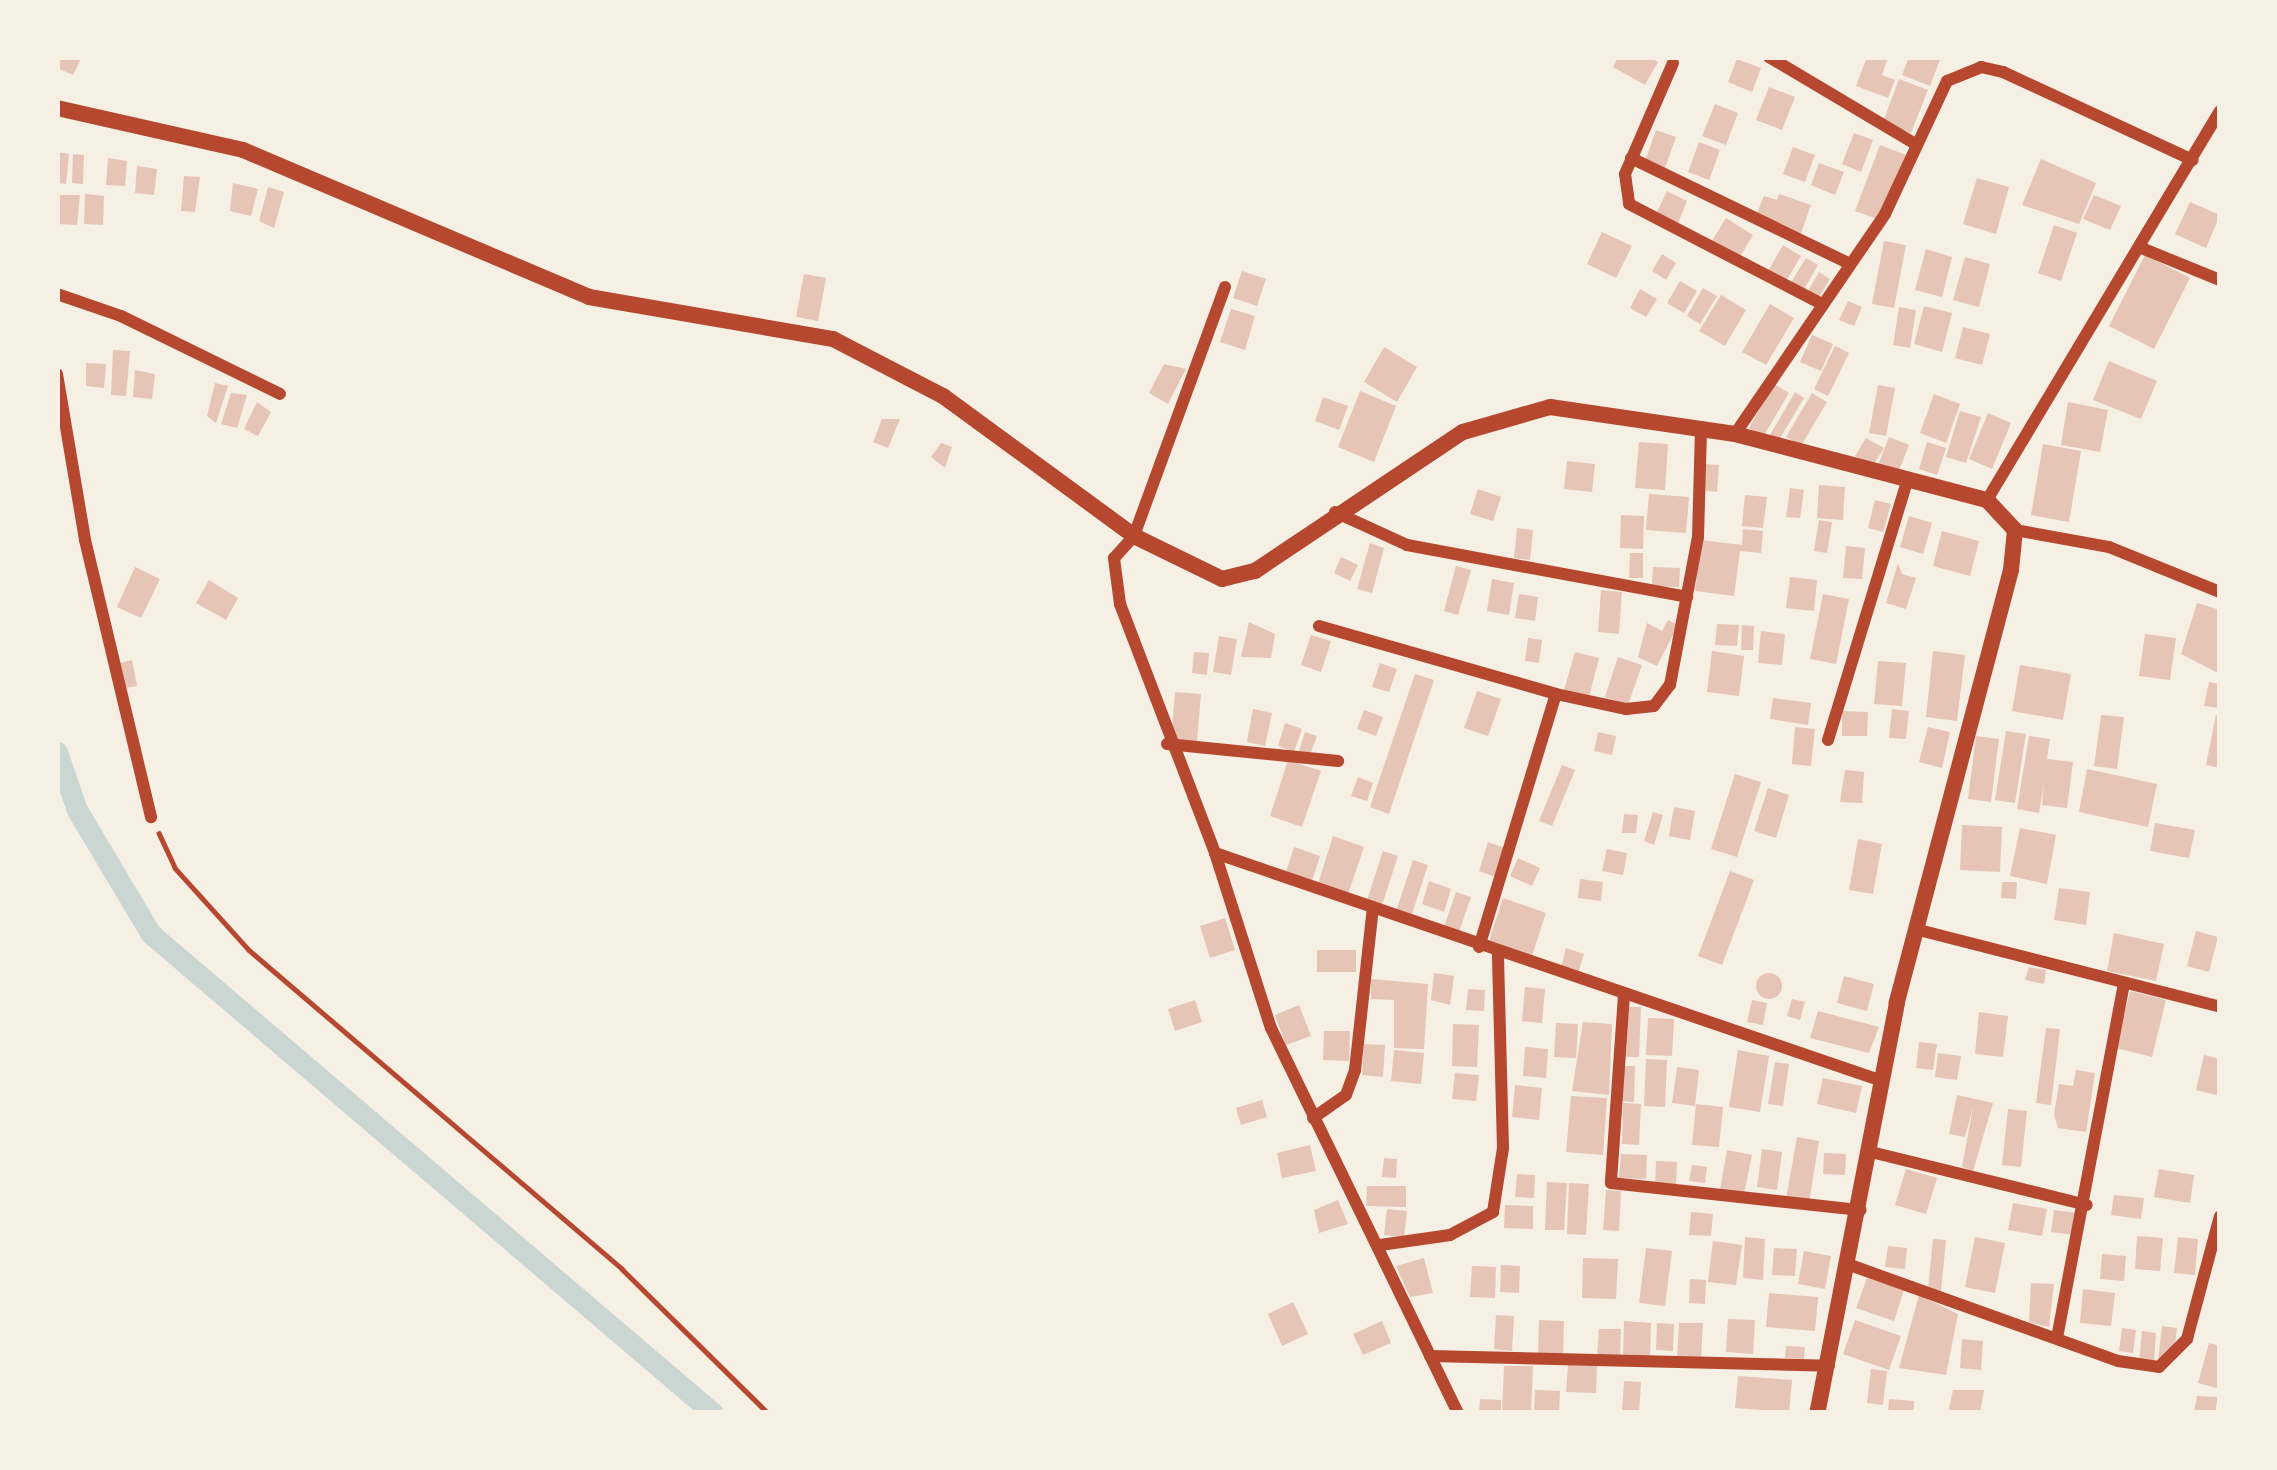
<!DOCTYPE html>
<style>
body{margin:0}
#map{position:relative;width:2277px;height:1470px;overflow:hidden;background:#f6efe4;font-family:Manrope,sans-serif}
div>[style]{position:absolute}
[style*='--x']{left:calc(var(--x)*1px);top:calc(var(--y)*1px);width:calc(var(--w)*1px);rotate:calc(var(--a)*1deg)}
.canal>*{height:21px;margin:-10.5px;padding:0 10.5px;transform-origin:10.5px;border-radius:10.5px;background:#c9d6d2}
.building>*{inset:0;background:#e6c5b7}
.round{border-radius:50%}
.path>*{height:4.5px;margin:-2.25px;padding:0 2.25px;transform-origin:2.25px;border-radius:2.25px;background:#b5482f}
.minor>*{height:12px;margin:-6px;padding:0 6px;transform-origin:6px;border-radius:6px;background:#b5482f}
.secondary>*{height:16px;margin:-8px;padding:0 8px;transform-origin:8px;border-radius:8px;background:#b5482f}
span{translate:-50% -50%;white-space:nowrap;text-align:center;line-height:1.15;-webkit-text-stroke:9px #f6efe4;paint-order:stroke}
.frame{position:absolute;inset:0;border:60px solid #f6efe4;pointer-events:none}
</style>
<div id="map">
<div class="canal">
<div style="--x:57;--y:752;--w:61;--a:71"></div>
<div style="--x:77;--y:810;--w:144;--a:59.2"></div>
<div style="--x:151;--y:934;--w:738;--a:40.44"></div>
</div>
<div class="building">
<div style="clip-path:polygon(57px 57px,82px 57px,73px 75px,57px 68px)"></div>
<div style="clip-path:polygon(1618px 57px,1649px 57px,1658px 62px,1645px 85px,1613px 67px)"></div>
<div style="clip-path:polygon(1867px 57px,1887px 60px,1882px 75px,1895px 80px,1888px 98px,1856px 86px)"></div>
<div style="clip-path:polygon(1909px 57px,1941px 57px,1930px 86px,1902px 75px)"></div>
<div style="clip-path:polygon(1737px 59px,1761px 68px,1752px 92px,1728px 82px)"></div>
<div style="clip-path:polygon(1899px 79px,1928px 90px,1911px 133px,1883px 122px)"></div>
<div style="clip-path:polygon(1769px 87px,1795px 97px,1782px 130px,1756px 120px)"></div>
<div style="clip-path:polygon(1715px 104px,1738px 113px,1726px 145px,1702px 136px)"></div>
<div style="clip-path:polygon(1656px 130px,1676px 137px,1665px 168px,1645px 161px)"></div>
<div style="clip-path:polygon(1854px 133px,1873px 140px,1861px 172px,1842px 164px)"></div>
<div style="clip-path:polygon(1699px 142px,1720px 150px,1709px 180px,1688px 172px)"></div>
<div style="clip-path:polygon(1880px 145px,1906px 155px,1877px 219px,1855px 211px)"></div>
<div style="clip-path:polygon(1793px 147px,1815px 155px,1805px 182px,1783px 174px)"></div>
<div style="clip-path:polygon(57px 152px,69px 154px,66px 184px,57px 183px)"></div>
<div style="clip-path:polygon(73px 154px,84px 155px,83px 184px,72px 183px)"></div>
<div style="clip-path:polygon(108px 158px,127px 161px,125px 186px,106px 185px)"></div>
<div style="clip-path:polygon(2041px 159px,2096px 183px,2079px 224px,2022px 205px)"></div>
<div style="clip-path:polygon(1819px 163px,1844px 172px,1835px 195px,1811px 185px)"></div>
<div style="clip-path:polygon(137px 166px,157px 169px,154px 195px,135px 193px)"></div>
<div style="clip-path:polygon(184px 176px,200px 177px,195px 212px,181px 211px)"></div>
<div style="clip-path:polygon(1977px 178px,2009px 187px,1996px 234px,1963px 224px)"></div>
<div style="clip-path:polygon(233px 183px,258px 189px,251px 216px,230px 211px)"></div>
<div style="clip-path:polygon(268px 187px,284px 192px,274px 228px,259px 221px)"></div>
<div style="clip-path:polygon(1667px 191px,1687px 201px,1676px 228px,1654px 218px)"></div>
<div style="clip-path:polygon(85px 194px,104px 196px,103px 225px,84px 224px)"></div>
<div style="clip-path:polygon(1779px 194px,1811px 205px,1800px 236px,1757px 213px,1764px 196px,1777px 200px)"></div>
<div style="clip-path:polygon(57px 195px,80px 195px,77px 225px,57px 224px)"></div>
<div style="clip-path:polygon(2094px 195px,2121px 206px,2110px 230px,2083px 219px)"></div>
<div style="clip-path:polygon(2190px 202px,2220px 215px,2206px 248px,2175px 234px)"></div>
<div style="clip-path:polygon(1726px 218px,1753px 235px,1738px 260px,1710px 244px)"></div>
<div style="clip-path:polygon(2054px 225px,2077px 233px,2061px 281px,2038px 273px)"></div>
<div style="clip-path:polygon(1602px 232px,1632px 246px,1616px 278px,1587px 264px)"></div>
<div style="clip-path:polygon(1884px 241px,1906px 245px,1894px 308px,1872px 304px)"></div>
<div style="clip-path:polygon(1783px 245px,1801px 256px,1785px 283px,1767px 273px)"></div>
<div style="clip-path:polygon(1926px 249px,1952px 257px,1942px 297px,1915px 290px)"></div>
<div style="clip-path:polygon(1662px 254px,1676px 263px,1666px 280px,1652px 271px)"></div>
<div style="clip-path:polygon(2145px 255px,2190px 278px,2154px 349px,2109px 326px)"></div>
<div style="clip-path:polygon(1965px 257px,1990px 264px,1979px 307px,1953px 300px)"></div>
<div style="clip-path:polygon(1806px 258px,1818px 265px,1803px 291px,1790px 284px)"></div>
<div style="clip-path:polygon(1242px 271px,1266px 279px,1257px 306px,1233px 298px)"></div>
<div style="clip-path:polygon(1819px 272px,1830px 279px,1819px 297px,1808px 291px)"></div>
<div style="clip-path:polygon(804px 274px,826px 278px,818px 321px,796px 317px)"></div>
<div style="clip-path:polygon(1680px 281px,1697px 291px,1684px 313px,1667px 303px)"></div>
<div style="clip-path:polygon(1703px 288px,1717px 296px,1700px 324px,1687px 316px)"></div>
<div style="clip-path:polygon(1640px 289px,1657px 299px,1646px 317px,1630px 308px)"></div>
<div style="clip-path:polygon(1721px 295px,1746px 310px,1725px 346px,1699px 331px)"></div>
<div style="clip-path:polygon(1848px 301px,1862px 307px,1854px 326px,1839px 320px)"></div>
<div style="clip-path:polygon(1770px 304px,1794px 318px,1766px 365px,1742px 352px)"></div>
<div style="clip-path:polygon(1924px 306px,1952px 313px,1942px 352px,1914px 344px)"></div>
<div style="clip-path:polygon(1899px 307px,1916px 310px,1910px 348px,1893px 345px)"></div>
<div style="clip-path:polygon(1231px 309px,1255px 316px,1245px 350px,1220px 342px)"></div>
<div style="clip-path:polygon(1963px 327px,1990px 334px,1982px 365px,1955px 358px)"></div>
<div style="clip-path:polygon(1812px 335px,1833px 344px,1821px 371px,1800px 362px)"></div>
<div style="clip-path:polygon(1835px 346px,1849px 353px,1828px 396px,1814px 389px)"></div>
<div style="clip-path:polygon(1384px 347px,1417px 367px,1397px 402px,1364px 382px)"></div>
<div style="clip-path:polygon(113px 350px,130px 351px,126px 396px,111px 395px)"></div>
<div style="clip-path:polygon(2109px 361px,2157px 381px,2141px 419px,2093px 400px)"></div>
<div style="clip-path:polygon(86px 363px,106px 364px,104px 388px,86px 386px)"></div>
<div style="clip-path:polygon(1164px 364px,1186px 369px,1168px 404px,1149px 393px)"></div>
<div style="clip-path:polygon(135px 370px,155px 374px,152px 399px,133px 397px)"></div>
<div style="clip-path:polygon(215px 383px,228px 386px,216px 423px,207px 416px)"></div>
<div style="clip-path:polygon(1774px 384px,1789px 393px,1763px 437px,1749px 428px)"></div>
<div style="clip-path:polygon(1878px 385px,1895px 388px,1886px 436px,1869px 433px)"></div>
<div style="clip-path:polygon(1360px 391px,1396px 406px,1374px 462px,1338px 447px)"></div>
<div style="clip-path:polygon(1795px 392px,1804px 398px,1779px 440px,1770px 435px)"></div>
<div style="clip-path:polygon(231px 393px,247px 395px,237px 428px,221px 424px)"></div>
<div style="clip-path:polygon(1812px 393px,1827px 402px,1801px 446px,1786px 437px)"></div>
<div style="clip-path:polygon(1934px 394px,1960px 404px,1946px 443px,1920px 433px)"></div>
<div style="clip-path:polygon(1323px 397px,1348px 406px,1339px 430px,1315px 421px)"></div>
<div style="clip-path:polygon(257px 402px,271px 412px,258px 436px,244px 429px)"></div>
<div style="clip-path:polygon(2068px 402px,2108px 410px,2100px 452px,2061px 445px)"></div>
<div style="clip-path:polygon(1960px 411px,1981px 417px,1966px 463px,1946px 457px)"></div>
<div style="clip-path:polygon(1988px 413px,2011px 423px,1992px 469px,1969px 459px)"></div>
<div style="clip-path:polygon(882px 419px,900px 419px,888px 448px,873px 442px)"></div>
<div style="clip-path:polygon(1889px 437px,1909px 445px,1898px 473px,1878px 465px)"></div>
<div style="clip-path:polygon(1866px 438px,1884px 448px,1872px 467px,1855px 456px)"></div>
<div style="clip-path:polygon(1639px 442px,1668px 444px,1665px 490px,1635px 488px)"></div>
<div style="clip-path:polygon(1927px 442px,1946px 448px,1937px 475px,1919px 469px)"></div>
<div style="clip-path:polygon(941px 443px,952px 447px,945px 468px,931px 457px)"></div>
<div style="clip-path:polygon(2043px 444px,2081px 451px,2069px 522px,2031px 515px)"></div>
<div style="clip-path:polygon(1567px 461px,1595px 464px,1592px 492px,1564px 489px)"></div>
<div style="clip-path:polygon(1705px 464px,1719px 465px,1717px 492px,1702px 490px)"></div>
<div style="clip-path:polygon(1819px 485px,1845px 487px,1843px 520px,1817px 518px)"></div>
<div style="clip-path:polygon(1790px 488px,1804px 490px,1800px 518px,1786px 517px)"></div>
<div style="clip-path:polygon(1478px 489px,1501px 497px,1493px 521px,1470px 514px)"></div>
<div style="clip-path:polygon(1649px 494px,1689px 497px,1686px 533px,1646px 530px)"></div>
<div style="clip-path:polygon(1745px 495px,1767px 497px,1763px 528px,1742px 526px)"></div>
<div style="clip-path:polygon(1875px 500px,1891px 504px,1883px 532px,1868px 528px)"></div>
<div style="clip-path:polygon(1621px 515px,1644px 516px,1643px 549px,1620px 548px)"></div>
<div style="clip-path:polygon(1909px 516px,1932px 523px,1923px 554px,1900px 547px)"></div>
<div style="clip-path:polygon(1819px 520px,1832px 522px,1827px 553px,1814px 551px)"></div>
<div style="clip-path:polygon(1517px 528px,1533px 530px,1530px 560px,1514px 558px)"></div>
<div style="clip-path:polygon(1743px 529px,1763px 531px,1761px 553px,1740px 551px,1734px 596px,1695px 591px,1701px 540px,1742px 545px)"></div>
<div style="clip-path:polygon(1942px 531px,1979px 541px,1970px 576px,1933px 566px)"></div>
<div style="clip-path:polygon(1370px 543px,1384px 548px,1372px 593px,1357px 589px)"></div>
<div style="clip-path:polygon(1846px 546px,1865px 548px,1862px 579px,1843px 578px)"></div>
<div style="clip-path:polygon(1630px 553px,1643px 553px,1643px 578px,1629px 578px)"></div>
<div style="clip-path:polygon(1341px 557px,1358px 565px,1350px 581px,1334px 573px)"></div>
<div style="clip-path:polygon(1898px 563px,1902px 574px,1916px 578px,1906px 609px,1886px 603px)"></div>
<div style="clip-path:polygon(1456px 566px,1471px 570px,1458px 615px,1444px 611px)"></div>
<div style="clip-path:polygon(135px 567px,160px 579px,141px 618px,117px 607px)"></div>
<div style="clip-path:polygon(1653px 567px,1680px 568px,1679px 587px,1652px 586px)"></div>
<div style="clip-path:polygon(1790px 577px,1817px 580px,1814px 611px,1786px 608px)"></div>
<div style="clip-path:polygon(1492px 579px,1514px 583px,1509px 615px,1487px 611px)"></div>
<div style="clip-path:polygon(209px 580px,238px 598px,226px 620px,196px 603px)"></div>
<div style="clip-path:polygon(1601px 590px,1622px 592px,1619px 634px,1598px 632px)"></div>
<div style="clip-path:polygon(1519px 594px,1538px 597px,1535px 621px,1515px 618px)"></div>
<div style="clip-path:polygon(1823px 594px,1849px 599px,1836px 664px,1810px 659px)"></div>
<div style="clip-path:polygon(2197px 603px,2220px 610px,2218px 673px,2181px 654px)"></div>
<div style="clip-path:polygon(1668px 620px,1678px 625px,1657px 666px,1638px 657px,1647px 623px,1662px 631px)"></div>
<div style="clip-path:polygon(1249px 622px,1275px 634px,1271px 658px,1241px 657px)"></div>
<div style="clip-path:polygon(1717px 624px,1739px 625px,1737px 646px,1715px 645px)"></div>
<div style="clip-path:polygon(1742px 625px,1754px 626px,1753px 650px,1741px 650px)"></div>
<div style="clip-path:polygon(1761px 631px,1785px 634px,1782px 665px,1758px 663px)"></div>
<div style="clip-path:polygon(2145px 634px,2176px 638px,2170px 680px,2139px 676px)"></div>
<div style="clip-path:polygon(1311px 635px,1331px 641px,1321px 672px,1301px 665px)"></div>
<div style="clip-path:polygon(1219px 636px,1237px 639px,1231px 675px,1213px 672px)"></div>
<div style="clip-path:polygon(1528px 638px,1542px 640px,1539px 663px,1525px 661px)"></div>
<div style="clip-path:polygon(1712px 651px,1744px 656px,1739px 696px,1707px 692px)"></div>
<div style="clip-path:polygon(1933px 651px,1965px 655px,1957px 721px,1926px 717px)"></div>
<div style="clip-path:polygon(1194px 652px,1209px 653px,1207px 675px,1192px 673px)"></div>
<div style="clip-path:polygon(1575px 652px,1599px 658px,1589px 697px,1564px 690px)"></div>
<div style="clip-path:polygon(1618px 657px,1642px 665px,1628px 705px,1605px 697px)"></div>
<div style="clip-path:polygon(132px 660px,137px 686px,125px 688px,120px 663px)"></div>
<div style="clip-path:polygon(1878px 661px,1906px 663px,1902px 706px,1874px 704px)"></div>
<div style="clip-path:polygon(1380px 663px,1397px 669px,1389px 692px,1372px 687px)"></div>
<div style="clip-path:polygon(2020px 665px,2071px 674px,2063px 720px,2012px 711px)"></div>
<div style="clip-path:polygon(1415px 674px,1434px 680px,1389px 814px,1370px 807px)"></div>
<div style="clip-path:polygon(2209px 682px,2220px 684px,2220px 708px,2204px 706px)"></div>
<div style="clip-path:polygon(1477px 691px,1501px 699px,1488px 736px,1464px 728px)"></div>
<div style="clip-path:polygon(1175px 692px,1201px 694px,1197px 742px,1171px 740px)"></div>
<div style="clip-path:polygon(1773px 698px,1811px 703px,1808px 725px,1770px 719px)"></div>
<div style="clip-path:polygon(1253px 709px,1272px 713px,1265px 746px,1247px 742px)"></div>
<div style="clip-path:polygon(1892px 709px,1909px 711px,1906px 739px,1889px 738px)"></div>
<div style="clip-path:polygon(1364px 710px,1383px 717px,1376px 736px,1357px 729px)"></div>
<div style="clip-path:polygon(1842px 711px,1868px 712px,1867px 736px,1842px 736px)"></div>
<div style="clip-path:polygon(2101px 715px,2124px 717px,2117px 769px,2094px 766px)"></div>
<div style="clip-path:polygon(2216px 715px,2220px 716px,2220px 768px,2206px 765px)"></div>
<div style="clip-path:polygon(1285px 723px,1302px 729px,1294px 752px,1278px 746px)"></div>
<div style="clip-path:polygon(1795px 727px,1815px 729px,1811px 766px,1792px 764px)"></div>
<div style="clip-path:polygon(1928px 727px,1950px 732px,1942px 768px,1919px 762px)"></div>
<div style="clip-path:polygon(2006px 731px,2026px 734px,2015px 803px,1995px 800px)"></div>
<div style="clip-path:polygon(1305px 732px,1317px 736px,1310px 755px,1299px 751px)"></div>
<div style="clip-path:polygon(1598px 732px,1616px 736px,1612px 755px,1594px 751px)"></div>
<div style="clip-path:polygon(1976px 736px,1999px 739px,1991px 802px,1968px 799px)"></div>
<div style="clip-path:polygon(2029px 736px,2050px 739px,2047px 759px,2073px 762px,2067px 808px,2042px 805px,2044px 783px,2039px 813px,2017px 809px)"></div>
<div style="clip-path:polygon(1288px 760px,1321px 771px,1302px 827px,1270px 816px)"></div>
<div style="clip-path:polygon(1562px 765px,1575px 770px,1552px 826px,1539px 821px)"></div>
<div style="clip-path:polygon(2087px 769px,2157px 784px,2148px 827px,2079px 812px)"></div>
<div style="clip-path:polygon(1845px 770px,1864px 772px,1862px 803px,1840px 802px)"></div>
<div style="clip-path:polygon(1735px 774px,1761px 782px,1737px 857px,1711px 849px)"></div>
<div style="clip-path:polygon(1358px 777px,1373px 783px,1367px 801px,1351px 796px)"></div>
<div style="clip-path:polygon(1768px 788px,1789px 795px,1776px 838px,1754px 831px)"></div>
<div style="clip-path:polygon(1674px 807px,1695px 811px,1690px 840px,1669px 836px)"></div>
<div style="clip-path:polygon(1653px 812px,1663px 815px,1654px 845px,1644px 841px)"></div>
<div style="clip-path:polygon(1624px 814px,1638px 815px,1636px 833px,1622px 833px)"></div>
<div style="clip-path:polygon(2155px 823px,2195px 830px,2189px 858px,2150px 851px)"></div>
<div style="clip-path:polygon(1962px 825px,2002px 827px,2000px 872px,1960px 870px)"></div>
<div style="clip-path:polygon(2020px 828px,2056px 835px,2047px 884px,2010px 876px)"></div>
<div style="clip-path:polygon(1333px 836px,1364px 847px,1348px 894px,1318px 884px)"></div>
<div style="clip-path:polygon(1858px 839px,1882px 844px,1873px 894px,1849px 890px)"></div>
<div style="clip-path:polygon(1488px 842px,1507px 849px,1498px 878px,1479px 871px)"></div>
<div style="clip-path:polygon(1294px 847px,1320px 856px,1312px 881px,1286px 872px)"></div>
<div style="clip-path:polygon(1607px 849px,1627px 853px,1623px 875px,1602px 871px)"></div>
<div style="clip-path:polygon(1383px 851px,1398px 856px,1382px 905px,1367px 900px)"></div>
<div style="clip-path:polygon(1518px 858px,1540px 868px,1532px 886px,1510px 876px)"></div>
<div style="clip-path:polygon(1413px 860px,1428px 865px,1411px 917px,1396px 911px)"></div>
<div style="clip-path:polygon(1730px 871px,1754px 880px,1722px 965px,1698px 956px)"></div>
<div style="clip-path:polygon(1580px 879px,1603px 882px,1601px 901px,1578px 898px)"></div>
<div style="clip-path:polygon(1429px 881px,1451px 889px,1444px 912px,1422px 904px)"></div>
<div style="clip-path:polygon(2002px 882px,2017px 882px,2016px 899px,2001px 898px)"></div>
<div style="clip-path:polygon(2059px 888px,2090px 892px,2086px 925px,2054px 920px)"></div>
<div style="clip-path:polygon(1456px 892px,1471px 897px,1459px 932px,1444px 927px)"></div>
<div style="clip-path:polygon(1503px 898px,1546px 913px,1531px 959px,1488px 944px)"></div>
<div style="clip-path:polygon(1225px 918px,1235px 950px,1210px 958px,1200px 926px)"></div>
<div style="clip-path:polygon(2196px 931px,2218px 937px,2209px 972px,2187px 966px)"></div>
<div style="clip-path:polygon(2114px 933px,2164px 944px,2156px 981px,2107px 971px)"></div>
<div style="clip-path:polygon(1566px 948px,1584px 954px,1578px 973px,1561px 968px)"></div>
<div style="clip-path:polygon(1317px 950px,1356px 950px,1356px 972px,1317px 972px)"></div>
<div style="clip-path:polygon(2029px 967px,2046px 970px,2044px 984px,2025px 980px)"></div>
<div class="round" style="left:1756px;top:973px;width:26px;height:26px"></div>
<div style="clip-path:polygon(1434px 973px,1454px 976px,1450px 1005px,1431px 1000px)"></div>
<div style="clip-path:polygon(1844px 976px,1874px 984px,1867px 1011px,1837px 1003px)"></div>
<div style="clip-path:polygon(1371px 979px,1428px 984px,1424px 1049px,1394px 1048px,1394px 1000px,1371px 999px)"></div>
<div style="clip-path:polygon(1525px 987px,1545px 989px,1542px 1023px,1522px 1021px)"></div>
<div style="clip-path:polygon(1468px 989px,1485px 990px,1484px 1011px,1466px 1010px)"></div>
<div style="clip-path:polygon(2130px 991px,2166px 1000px,2152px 1057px,2116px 1048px)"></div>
<div style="clip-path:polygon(1792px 999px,1805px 1002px,1800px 1020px,1787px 1016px)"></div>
<div style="clip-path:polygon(1195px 1000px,1202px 1022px,1175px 1031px,1168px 1009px)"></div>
<div style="clip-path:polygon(1752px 1000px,1767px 1003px,1763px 1025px,1747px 1022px)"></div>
<div style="clip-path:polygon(1299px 1005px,1311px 1036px,1286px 1045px,1275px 1015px)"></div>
<div style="clip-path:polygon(1629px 1007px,1641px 1007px,1639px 1057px,1626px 1057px)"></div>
<div style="clip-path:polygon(1818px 1011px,1879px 1027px,1869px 1053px,1810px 1038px)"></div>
<div style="clip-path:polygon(1979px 1012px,2008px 1016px,2003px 1057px,1975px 1054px)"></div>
<div style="clip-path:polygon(1648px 1018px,1674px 1019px,1672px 1056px,1646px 1055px)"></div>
<div style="clip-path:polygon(1583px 1022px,1612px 1024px,1609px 1095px,1572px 1091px)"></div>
<div style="clip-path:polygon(1556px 1023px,1578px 1024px,1576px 1058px,1554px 1057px)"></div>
<div style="clip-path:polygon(1453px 1024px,1479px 1025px,1477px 1067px,1452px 1066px)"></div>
<div style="clip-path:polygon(2046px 1028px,2060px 1029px,2051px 1105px,2036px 1103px)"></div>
<div style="clip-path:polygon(1324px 1031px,1350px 1031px,1349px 1061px,1323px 1060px)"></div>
<div style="clip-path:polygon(1919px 1042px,1937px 1044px,1933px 1070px,1916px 1068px)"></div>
<div style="clip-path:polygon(1364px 1044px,1385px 1045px,1383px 1077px,1362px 1075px)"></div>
<div style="clip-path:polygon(1525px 1047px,1548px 1049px,1546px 1078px,1523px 1076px)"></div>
<div style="clip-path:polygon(1394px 1050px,1424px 1053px,1421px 1084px,1391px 1081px)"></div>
<div style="clip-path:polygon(1738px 1050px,1769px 1056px,1760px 1112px,1729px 1107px)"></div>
<div style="clip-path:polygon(1938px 1053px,1961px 1056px,1957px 1080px,1935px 1077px)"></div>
<div style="clip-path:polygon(2204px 1055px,2220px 1059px,2220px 1096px,2196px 1090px)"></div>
<div style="clip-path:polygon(1646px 1059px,1667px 1060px,1665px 1107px,1644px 1106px)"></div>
<div style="clip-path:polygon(1775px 1062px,1789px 1064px,1783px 1106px,1768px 1104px)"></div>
<div style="clip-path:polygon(1623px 1066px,1635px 1066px,1634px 1102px,1621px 1101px)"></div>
<div style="clip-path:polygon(1677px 1067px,1699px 1070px,1695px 1106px,1672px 1103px)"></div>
<div style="clip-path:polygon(2076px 1070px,2095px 1073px,2086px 1132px,2058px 1128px,2054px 1114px,2059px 1084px,2073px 1086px)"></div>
<div style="clip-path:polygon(1455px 1073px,1479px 1075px,1476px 1101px,1452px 1099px)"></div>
<div style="clip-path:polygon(1823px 1078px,1862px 1086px,1856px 1113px,1817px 1104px)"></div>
<div style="clip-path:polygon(1515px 1085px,1542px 1088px,1539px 1120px,1512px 1117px)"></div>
<div style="clip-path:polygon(1957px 1095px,1993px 1103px,1973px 1171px,1962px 1167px,1973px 1107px,1965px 1137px,1949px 1134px)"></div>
<div style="clip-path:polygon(1571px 1096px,1607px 1098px,1603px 1155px,1566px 1152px)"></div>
<div style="clip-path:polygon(1262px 1100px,1267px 1117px,1241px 1125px,1236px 1108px)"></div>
<div style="clip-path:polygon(1623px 1103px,1641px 1104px,1639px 1145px,1622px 1144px)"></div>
<div style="clip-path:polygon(1696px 1104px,1723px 1107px,1719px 1147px,1692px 1145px)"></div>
<div style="clip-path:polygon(2008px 1109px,2027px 1111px,2021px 1167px,2002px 1165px)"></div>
<div style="clip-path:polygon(1797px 1137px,1819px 1141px,1809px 1203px,1786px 1199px)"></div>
<div style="clip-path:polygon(1310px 1145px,1316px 1171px,1282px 1178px,1277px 1153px)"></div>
<div style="clip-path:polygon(1762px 1149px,1782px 1152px,1777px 1190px,1757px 1187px)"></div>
<div style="clip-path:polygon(1727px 1150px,1752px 1155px,1744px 1194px,1720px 1190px)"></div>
<div style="clip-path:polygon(1824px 1153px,1846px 1154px,1845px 1175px,1823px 1174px)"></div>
<div style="clip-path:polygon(1621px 1154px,1647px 1155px,1646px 1179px,1619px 1178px)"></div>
<div style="clip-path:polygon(1384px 1158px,1397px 1159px,1396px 1178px,1382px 1177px)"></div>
<div style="clip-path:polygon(1656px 1161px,1677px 1162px,1676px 1185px,1655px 1185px)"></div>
<div style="clip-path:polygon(1692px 1165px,1707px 1167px,1705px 1183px,1689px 1181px)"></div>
<div style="clip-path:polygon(1906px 1169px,1937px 1178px,1926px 1214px,1895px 1205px)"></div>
<div style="clip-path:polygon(2159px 1169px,2194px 1175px,2190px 1203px,2154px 1197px)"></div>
<div style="clip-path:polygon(1517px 1174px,1535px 1175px,1534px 1198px,1515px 1197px)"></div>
<div style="clip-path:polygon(1547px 1182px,1567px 1183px,1564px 1230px,1545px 1230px)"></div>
<div style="clip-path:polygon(1569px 1183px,1589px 1184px,1586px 1235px,1567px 1234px)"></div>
<div style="clip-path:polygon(1367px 1186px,1406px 1186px,1406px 1207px,1366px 1206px)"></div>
<div style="clip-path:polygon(1606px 1190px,1621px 1191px,1619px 1231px,1603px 1230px)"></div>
<div style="clip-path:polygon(2114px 1195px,2144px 1198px,2141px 1219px,2111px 1215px)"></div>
<div style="clip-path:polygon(1338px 1200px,1348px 1224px,1319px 1233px,1314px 1210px)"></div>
<div style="clip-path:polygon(2013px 1203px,2047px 1209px,2042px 1236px,2008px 1230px)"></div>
<div style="clip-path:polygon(1505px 1205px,1533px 1206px,1533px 1229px,1504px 1228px)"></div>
<div style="clip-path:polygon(1387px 1209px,1407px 1211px,1404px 1237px,1384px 1235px)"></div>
<div style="clip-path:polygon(2054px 1210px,2077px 1213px,2074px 1235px,2051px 1232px)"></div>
<div style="clip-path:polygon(1691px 1212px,1713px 1214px,1711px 1236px,1689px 1235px)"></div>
<div style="clip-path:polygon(2137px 1236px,2163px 1238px,2160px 1271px,2135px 1269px)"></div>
<div style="clip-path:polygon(1745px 1237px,1765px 1239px,1763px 1280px,1743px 1278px)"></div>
<div style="clip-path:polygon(1975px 1237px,2005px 1243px,1995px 1293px,1965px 1287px)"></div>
<div style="clip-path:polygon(2178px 1237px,2198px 1239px,2195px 1275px,2174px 1273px)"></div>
<div style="clip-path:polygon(1933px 1239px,1946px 1240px,1941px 1291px,1928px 1289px)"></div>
<div style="clip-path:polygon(1713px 1241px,1742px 1245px,1736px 1285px,1708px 1282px)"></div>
<div style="clip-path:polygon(1888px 1246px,1907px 1248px,1905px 1269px,1885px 1267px)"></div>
<div style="clip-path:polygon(1646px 1248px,1672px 1251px,1665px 1306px,1639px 1303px)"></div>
<div style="clip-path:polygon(1774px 1248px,1797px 1249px,1795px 1276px,1772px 1275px)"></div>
<div style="clip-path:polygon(1804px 1251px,1831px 1256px,1825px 1289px,1798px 1284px)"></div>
<div style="clip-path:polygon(2102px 1254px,2126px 1256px,2124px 1281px,2100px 1279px)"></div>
<div style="clip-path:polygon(1424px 1258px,1433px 1293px,1410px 1297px,1396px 1266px)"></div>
<div style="clip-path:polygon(1583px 1258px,1618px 1259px,1616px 1299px,1582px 1298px)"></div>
<div style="clip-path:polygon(1501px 1265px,1520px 1266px,1519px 1293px,1500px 1292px)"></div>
<div style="clip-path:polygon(1472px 1266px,1496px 1267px,1495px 1298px,1470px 1297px)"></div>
<div style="clip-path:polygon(1867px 1278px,1904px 1290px,1894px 1321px,1856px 1308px)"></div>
<div style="clip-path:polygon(1690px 1279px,1706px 1280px,1705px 1304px,1689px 1303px)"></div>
<div style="clip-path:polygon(2031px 1283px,2054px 1284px,2049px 1327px,2029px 1322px)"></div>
<div style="clip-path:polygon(2083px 1289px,2115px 1293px,2111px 1326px,2080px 1323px)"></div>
<div style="clip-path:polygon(1769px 1293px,1818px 1297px,1815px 1331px,1766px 1327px)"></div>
<div style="clip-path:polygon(1919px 1295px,1958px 1314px,1946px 1375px,1899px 1368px)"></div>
<div style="clip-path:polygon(1293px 1302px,1308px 1334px,1282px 1346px,1268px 1314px)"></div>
<div style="clip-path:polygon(1496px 1315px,1514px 1316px,1512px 1351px,1494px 1349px)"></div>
<div style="clip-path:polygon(1728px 1319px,1755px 1320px,1753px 1354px,1726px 1352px)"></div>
<div style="clip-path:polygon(1539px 1320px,1564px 1321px,1563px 1357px,1538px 1356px)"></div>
<div style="clip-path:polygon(1855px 1320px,1901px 1336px,1889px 1370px,1843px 1354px)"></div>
<div style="clip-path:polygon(1382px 1321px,1391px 1343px,1363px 1355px,1353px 1334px)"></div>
<div style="clip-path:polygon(1624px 1321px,1651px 1323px,1650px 1359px,1623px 1358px)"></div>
<div style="clip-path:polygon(1657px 1323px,1674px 1324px,1673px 1351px,1656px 1350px)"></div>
<div style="clip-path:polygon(1679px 1323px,1703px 1323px,1701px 1360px,1677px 1359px)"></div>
<div style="clip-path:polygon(2162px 1326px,2177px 1328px,2174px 1354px,2158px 1360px)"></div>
<div style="clip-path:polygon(2122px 1328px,2136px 1330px,2133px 1353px,2119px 1351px)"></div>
<div style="clip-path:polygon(1599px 1329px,1621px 1329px,1620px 1357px,1597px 1356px)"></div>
<div style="clip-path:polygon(2142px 1331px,2156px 1333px,2154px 1363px,2139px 1362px)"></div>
<div style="clip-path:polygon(1962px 1339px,1983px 1341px,1981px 1370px,1960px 1368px)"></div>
<div style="clip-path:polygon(2209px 1343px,2220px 1346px,2220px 1389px,2198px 1383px)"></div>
<div style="clip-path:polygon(1786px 1346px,1805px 1347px,1804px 1359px,1785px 1358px)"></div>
<div style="clip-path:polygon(1568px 1365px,1597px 1366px,1596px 1393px,1566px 1392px)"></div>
<div style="clip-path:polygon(1504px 1366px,1533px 1366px,1531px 1413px,1502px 1413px)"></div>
<div style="clip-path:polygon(1871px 1369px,1887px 1371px,1883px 1405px,1867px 1403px)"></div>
<div style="clip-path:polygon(1738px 1376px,1792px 1380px,1789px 1412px,1735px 1408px)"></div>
<div style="clip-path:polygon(1624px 1381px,1641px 1382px,1639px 1413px,1622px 1413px)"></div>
<div style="clip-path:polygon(1535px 1390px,1560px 1391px,1559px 1413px,1534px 1413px)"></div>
<div style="clip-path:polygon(1953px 1390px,1984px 1390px,1980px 1413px,1948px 1413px)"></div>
<div style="clip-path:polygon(2197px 1396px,2218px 1397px,2215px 1413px,2194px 1413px)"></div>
<div style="clip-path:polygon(1480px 1399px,1501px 1400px,1501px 1413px,1479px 1413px)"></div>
<div style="clip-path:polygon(1889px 1399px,1914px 1401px,1913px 1413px,1888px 1413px)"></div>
</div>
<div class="path">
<div style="--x:159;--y:833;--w:38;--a:65"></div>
<div style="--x:175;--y:868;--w:110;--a:47.9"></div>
<div style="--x:249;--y:950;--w:491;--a:40.5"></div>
<div style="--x:622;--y:1269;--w:205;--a:44.6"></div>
</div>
<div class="minor">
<div style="--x:1769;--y:57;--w:172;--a:30.7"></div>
<div style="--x:1673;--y:63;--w:121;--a:113.4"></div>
<div style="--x:1625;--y:174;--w:30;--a:82"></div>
<div style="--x:1629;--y:204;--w:217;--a:27.4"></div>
<div style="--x:1631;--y:158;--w:243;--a:25.8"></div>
<div style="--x:2139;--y:247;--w:87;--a:22.2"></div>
<div style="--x:1225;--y:287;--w:265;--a:110.1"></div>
<div style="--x:1134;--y:536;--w:30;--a:132"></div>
<div style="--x:1114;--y:558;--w:46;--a:82.6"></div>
<div style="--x:1120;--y:604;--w:267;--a:69.1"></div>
<div style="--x:1215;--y:853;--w:184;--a:72.3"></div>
<div style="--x:1271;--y:1028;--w:428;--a:64.1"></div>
<div style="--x:57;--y:294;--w:68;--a:19"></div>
<div style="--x:121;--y:316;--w:177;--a:26.1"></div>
<div style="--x:57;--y:374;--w:168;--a:80.4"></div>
<div style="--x:85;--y:540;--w:285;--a:76.6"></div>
<div style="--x:1735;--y:434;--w:266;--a:-55.7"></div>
<div style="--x:1885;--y:214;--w:147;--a:-65"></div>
<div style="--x:1947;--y:81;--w:37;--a:-22"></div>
<div style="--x:1981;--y:67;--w:23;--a:13"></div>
<div style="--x:2003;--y:72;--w:209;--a:24.9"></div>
<div style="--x:1987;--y:500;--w:453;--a:-59.1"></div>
<div style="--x:1335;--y:512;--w:79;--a:24.6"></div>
<div style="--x:1407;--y:545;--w:285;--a:10.5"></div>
<div style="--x:2015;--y:530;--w:96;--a:10.3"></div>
<div style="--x:2109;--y:547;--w:120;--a:22.1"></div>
<div style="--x:1319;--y:626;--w:247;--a:16"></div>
<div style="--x:1556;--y:694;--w:72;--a:12.1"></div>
<div style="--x:1626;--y:709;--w:28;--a:-6"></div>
<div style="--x:1654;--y:706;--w:26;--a:-53"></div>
<div style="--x:1670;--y:685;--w:151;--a:-79.3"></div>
<div style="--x:1698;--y:537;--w:110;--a:-88.4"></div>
<div style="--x:1828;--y:740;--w:273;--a:-73"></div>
<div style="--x:1167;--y:744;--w:172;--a:5.7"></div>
<div style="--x:1215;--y:853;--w:705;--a:18.87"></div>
<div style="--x:1915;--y:929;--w:315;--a:14.3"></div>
<div style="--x:1479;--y:947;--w:264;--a:-73.1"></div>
<div style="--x:1624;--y:995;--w:188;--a:94"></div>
<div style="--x:1611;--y:1183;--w:251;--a:6.2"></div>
<div style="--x:1313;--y:1118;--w:40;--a:-34.9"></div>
<div style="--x:1346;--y:1095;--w:27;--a:-70"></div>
<div style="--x:1355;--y:1070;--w:164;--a:-83.7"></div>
<div style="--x:1871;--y:1152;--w:222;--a:13.8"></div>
<div style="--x:1380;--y:1245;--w:71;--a:-8.1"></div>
<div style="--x:1450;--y:1235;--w:49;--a:-28.1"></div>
<div style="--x:1493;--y:1212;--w:65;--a:-81.1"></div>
<div style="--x:1503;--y:1148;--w:194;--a:-91.5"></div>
<div style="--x:1850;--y:1265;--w:285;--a:19.7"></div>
<div style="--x:2118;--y:1361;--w:41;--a:8.3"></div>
<div style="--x:2159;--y:1367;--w:40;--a:-45"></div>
<div style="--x:2187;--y:1339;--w:127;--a:-75"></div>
<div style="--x:2057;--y:1338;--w:361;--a:-79.3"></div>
<div style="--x:1430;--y:1356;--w:399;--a:1.4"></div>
</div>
<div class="secondary">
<div style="--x:57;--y:108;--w:191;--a:12.7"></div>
<div style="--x:243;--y:150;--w:376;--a:23"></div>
<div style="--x:589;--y:297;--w:248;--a:9.8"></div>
<div style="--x:833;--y:339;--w:124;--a:27.4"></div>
<div style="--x:943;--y:396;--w:237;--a:36.2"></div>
<div style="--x:1134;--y:536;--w:98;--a:26"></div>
<div style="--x:1222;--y:579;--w:34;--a:-14"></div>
<div style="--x:1255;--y:571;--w:250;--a:-33.8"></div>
<div style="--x:1463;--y:432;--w:91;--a:-16"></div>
<div style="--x:1550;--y:407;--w:187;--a:8.3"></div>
<div style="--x:1735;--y:434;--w:260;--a:14.7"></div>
<div style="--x:1987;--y:500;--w:41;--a:47"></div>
<div style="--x:2015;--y:530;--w:40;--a:95.7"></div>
<div style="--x:2011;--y:570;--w:448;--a:104.8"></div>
<div style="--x:1897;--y:1003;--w:418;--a:101"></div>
</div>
<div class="frame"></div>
</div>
